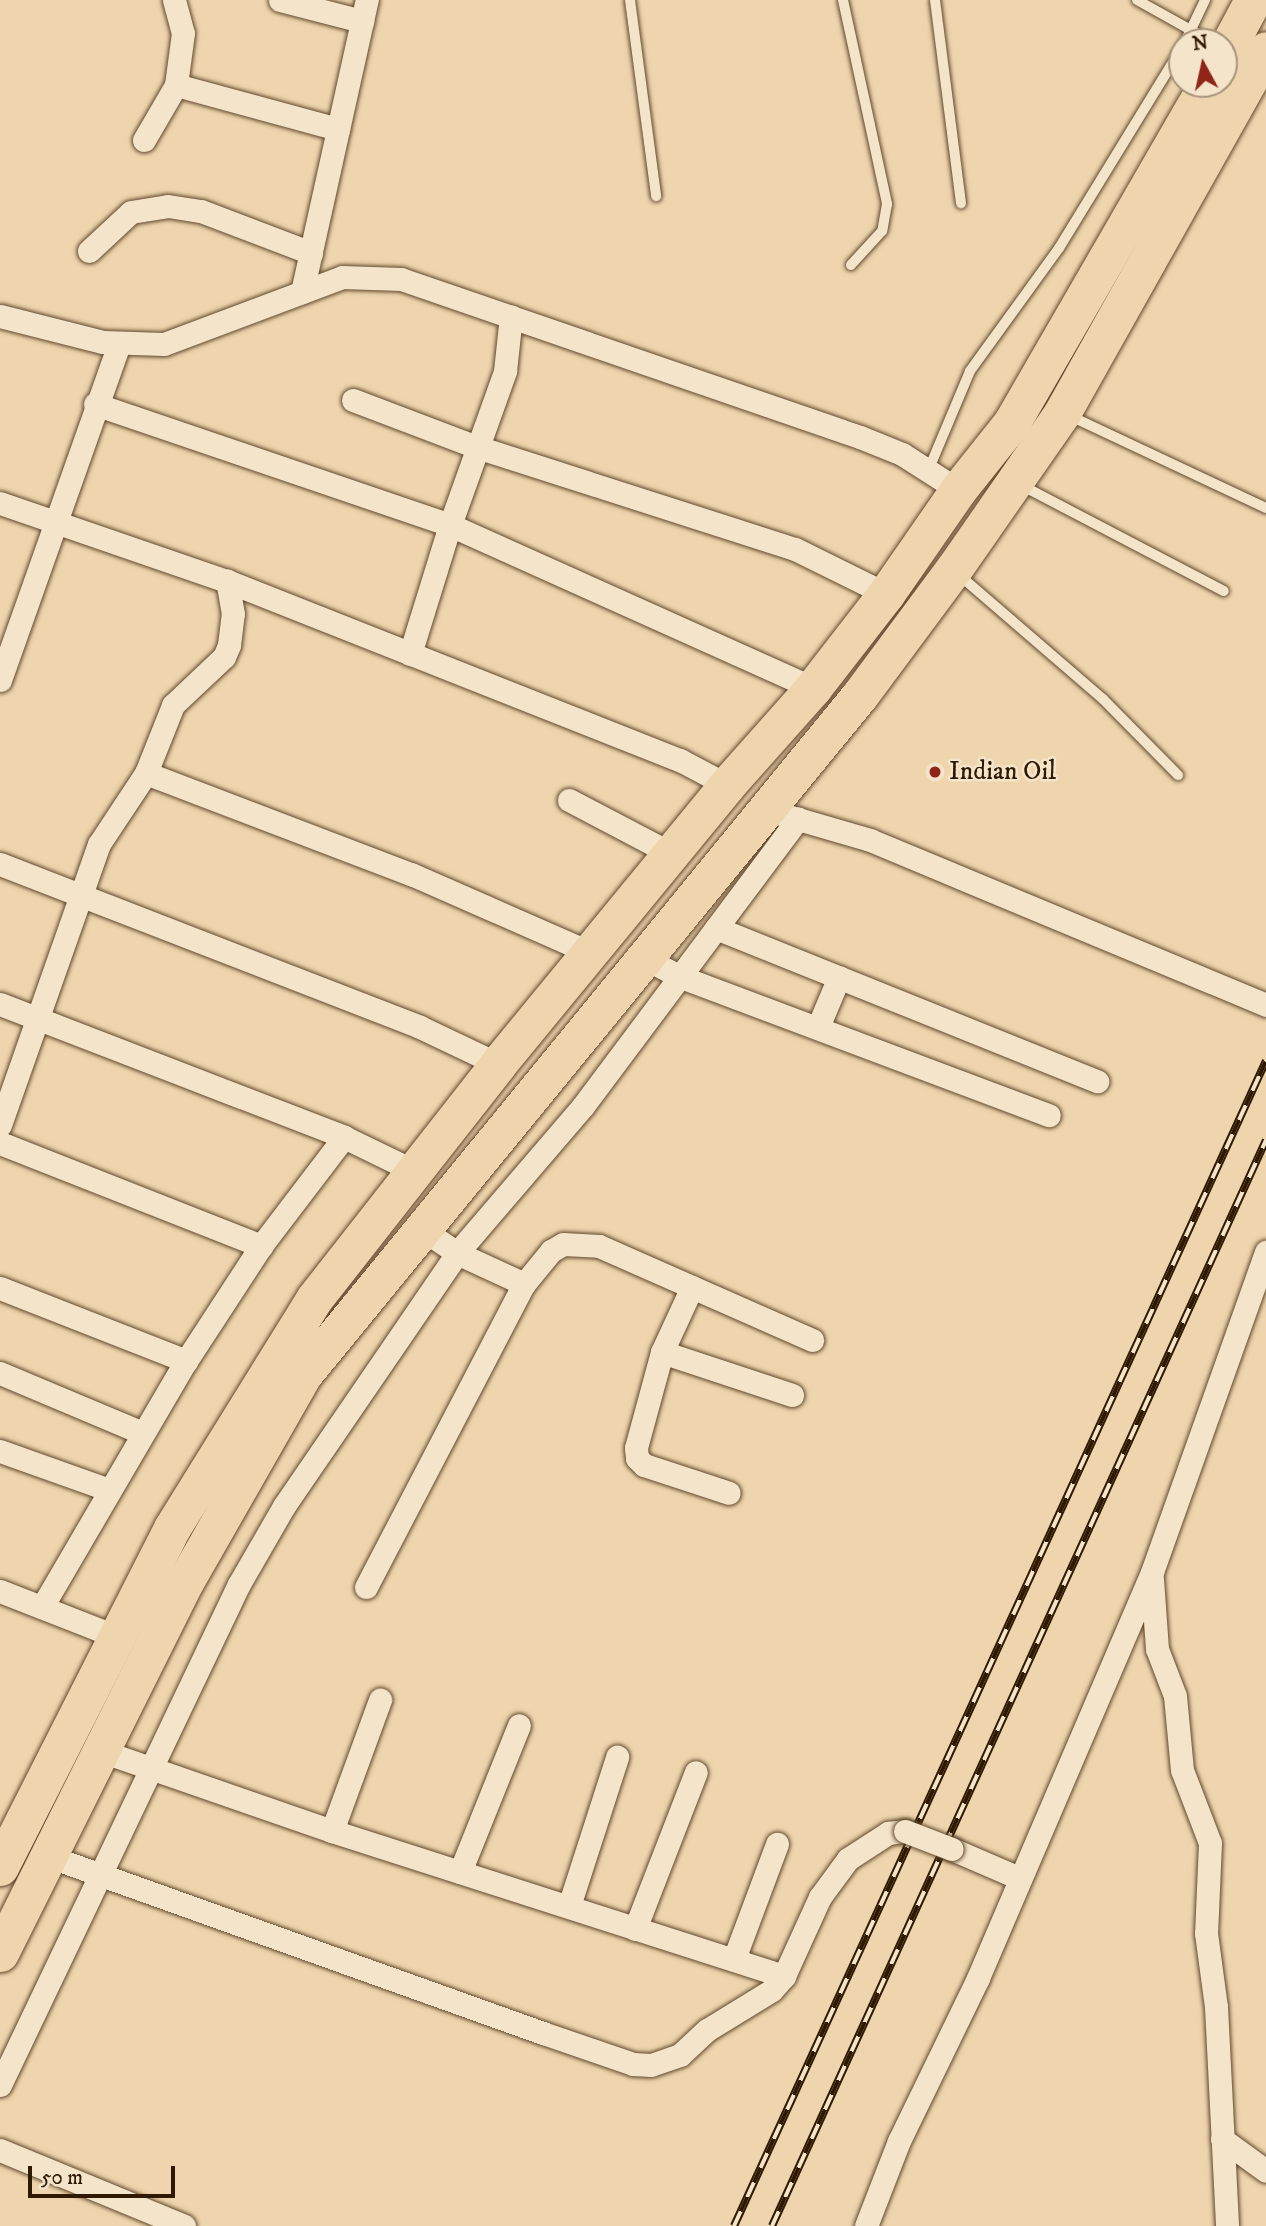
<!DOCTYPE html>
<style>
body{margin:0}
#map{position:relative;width:1266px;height:2226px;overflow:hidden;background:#eed5ad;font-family:"IM FELL DW Pica",serif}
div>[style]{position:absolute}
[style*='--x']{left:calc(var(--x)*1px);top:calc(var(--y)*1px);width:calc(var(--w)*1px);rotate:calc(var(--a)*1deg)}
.roads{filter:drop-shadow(0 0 2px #60482d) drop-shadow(0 0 2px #60482d)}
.service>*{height:10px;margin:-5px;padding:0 5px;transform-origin:5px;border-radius:5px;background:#f4e4ca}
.minor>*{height:23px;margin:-11.5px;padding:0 11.5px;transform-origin:11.5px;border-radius:11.5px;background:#f4e4ca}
.trunk>*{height:37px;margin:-18.5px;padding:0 18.5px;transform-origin:18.5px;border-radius:18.5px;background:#eed5ad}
.rail>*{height:8px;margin-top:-4px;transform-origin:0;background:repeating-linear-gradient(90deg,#f4e4ca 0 16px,#301902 0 32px);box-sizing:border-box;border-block:2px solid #301902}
.bridges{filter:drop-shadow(0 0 2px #60482d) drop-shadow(0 0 2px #60482d)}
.minor-bridge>*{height:23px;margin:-11.5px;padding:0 11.5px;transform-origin:11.5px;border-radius:11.5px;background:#f4e4ca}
.dots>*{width:19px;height:19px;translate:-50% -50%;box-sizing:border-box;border:4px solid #f4e4ca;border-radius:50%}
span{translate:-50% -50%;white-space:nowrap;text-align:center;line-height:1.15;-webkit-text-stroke:5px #f4e4ca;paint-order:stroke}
.poi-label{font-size:26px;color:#301902}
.left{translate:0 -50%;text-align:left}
.north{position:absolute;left:1168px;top:28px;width:70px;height:70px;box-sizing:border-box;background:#f4e4ca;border:2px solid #a6937a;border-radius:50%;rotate:352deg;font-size:19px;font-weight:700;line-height:28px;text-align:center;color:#301902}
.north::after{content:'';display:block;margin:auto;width:24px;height:32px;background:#8f2418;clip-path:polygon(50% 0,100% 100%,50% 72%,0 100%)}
.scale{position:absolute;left:28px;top:2166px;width:147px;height:32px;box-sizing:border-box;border:4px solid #301902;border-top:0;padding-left:9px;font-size:21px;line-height:24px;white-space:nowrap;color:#301902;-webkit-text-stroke:5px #f4e4ca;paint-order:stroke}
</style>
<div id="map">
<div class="roads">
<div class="service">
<div style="--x:630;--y:0;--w:198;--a:82.4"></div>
<div style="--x:843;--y:0;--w:209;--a:77.8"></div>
<div style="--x:887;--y:204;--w:27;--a:100"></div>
<div style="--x:882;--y:231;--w:46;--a:132.4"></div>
<div style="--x:935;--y:0;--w:205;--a:82.7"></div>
<div style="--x:1137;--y:0;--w:86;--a:29.2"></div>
<div style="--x:1185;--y:42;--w:47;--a:-64.5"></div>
<div style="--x:1066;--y:414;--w:221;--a:25.2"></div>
<div style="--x:928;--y:471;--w:108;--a:-67.2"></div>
<div style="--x:970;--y:371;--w:152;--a:-54.1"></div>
<div style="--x:1059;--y:248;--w:236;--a:-58.5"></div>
<div style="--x:1019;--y:484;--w:231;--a:27.6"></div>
<div style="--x:958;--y:574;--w:191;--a:40.8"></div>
<div style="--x:1103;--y:699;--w:107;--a:45.4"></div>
</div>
<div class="minor">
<div style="--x:174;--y:0;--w:34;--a:75"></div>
<div style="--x:183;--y:33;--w:52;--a:97.7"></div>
<div style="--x:280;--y:0;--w:85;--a:14.4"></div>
<div style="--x:144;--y:140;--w:64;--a:-59.8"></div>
<div style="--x:176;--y:85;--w:168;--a:15.2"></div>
<div style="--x:89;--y:251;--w:57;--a:-42.9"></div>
<div style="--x:131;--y:212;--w:37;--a:-9"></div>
<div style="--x:168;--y:206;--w:33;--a:9"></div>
<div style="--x:201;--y:211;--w:118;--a:20.9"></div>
<div style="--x:302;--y:292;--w:299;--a:-77.5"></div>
<div style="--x:0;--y:316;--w:106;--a:14.2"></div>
<div style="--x:103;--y:342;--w:61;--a:1.9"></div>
<div style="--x:164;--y:344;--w:190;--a:-20.6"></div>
<div style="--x:342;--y:277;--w:59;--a:1.9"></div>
<div style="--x:401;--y:279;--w:485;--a:19"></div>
<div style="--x:860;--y:437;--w:45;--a:22"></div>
<div style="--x:902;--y:454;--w:67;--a:32.7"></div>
<div style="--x:353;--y:400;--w:133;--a:20.8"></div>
<div style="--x:477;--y:447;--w:334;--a:17.8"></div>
<div style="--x:795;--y:549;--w:102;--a:26.3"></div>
<div style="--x:95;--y:404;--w:375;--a:18.8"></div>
<div style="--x:450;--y:525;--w:398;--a:24.2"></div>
<div style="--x:0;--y:503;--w:240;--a:19"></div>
<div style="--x:227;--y:581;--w:487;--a:21.6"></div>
<div style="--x:680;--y:760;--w:53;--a:28"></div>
<div style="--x:410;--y:654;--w:135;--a:-72.8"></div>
<div style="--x:450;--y:525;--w:164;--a:-70.3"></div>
<div style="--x:505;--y:371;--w:55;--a:-83.8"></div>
<div style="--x:0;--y:680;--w:356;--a:-70.5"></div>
<div style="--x:146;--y:773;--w:284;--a:20.9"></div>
<div style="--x:411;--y:874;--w:199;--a:23.7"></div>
<div style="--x:569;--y:800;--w:116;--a:27.7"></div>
<div style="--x:784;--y:815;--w:90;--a:16.2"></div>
<div style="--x:870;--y:840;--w:429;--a:22.6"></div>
<div style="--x:0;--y:864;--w:451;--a:21.2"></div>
<div style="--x:420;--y:1027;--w:86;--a:25.4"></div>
<div style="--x:716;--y:928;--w:411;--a:21.9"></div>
<div style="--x:644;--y:958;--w:42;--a:27.2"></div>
<div style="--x:681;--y:977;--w:393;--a:20.6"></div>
<div style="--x:0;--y:1004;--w:369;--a:21.1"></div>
<div style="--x:344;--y:1137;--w:78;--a:25.9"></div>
<div style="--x:818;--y:1027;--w:54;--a:-67.2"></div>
<div style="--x:0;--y:1125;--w:298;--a:-70.6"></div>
<div style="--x:99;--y:844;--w:85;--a:-56.5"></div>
<div style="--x:146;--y:773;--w:73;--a:-68.3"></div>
<div style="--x:173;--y:705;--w:70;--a:-43.3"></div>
<div style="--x:224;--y:657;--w:13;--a:-67"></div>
<div style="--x:229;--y:645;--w:31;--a:-83"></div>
<div style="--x:233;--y:614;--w:34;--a:-100"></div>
<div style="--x:0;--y:1143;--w:281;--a:21.5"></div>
<div style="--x:422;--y:1229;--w:42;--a:34.4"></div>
<div style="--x:457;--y:1253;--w:74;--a:24.8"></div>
<div style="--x:524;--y:1284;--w:43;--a:-50.7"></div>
<div style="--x:551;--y:1251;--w:14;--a:-30"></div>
<div style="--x:563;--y:1244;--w:36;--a:3"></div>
<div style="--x:599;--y:1246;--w:233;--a:23.8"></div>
<div style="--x:692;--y:1287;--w:72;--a:114.8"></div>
<div style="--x:662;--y:1352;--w:99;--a:105.2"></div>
<div style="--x:636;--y:1448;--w:10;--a:84"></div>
<div style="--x:637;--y:1458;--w:10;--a:45"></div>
<div style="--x:644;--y:1465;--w:89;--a:18.2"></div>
<div style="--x:0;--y:1288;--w:200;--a:21.4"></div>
<div style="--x:662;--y:1352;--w:137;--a:18.3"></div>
<div style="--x:0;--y:1373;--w:155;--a:22.8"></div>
<div style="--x:0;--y:1451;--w:114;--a:19.6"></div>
<div style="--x:1152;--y:1579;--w:70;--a:85.9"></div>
<div style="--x:1157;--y:1649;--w:50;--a:69"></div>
<div style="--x:1175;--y:1696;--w:74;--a:84.6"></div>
<div style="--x:1182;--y:1770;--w:78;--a:69"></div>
<div style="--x:1210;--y:1843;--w:90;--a:92.5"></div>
<div style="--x:1206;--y:1933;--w:75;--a:82.3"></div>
<div style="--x:1216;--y:2007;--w:219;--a:87.1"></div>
<div style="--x:366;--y:1587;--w:342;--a:-62.5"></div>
<div style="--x:0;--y:1591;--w:129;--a:21.4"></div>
<div style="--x:42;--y:1607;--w:285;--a:-59.7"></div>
<div style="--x:186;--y:1361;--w:137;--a:-56.9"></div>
<div style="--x:261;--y:1246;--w:137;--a:-52.7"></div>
<div style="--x:101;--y:1751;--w:244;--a:19.1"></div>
<div style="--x:332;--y:1831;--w:475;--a:17.8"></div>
<div style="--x:332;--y:1831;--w:140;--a:-69.9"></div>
<div style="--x:952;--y:1849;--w:73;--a:23.4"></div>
<div style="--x:48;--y:1856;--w:526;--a:19.68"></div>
<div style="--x:543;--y:2033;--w:95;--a:19"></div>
<div style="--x:633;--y:2064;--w:18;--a:3"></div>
<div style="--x:651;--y:2065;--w:31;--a:-19"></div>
<div style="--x:680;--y:2055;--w:37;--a:-43"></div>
<div style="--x:707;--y:2030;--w:76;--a:-31.6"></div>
<div style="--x:772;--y:1990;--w:18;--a:-49"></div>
<div style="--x:784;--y:1976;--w:87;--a:-65.5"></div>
<div style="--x:820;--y:1897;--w:47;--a:-53.6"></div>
<div style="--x:848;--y:1859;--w:48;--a:-33"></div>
<div style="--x:888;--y:1833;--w:17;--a:-7"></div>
<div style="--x:460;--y:1872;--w:158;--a:-68.1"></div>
<div style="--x:569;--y:1906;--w:157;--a:-72.1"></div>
<div style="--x:635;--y:1929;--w:168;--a:-68.8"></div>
<div style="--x:734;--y:1959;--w:123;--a:-69.5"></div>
<div style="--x:0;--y:2085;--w:555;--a:-64.5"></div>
<div style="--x:239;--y:1584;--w:90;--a:-60"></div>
<div style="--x:284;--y:1506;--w:306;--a:-55.6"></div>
<div style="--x:457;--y:1253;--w:194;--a:-49.4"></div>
<div style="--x:583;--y:1106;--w:359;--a:-53.2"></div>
<div style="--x:1222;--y:2139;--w:54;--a:36"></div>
<div style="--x:0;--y:2150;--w:199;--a:22.4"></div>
<div style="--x:866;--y:2226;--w:91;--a:-68.8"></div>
<div style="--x:899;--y:2141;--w:181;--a:-64.1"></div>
<div style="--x:978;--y:1978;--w:442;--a:-66.8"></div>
<div style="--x:1152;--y:1572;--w:340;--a:-70.4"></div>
</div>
<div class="trunk">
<div style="--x:1224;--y:54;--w:61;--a:-61.8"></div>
<div style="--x:0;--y:1867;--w:380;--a:-63.1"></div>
<div style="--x:172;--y:1528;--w:269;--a:-58.2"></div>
<div style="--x:314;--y:1299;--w:298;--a:-51.9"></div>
<div style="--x:498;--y:1064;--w:361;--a:-50.6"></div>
<div style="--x:727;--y:785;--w:130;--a:-48.4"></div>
<div style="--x:813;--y:688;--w:119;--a:-52.2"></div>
<div style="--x:886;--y:594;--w:126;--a:-55.3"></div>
<div style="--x:958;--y:490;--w:87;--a:-51.5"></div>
<div style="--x:1012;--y:422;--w:390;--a:-60"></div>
<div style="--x:0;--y:1953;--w:415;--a:-63.5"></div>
<div style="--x:185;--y:1582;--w:238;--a:-60.3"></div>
<div style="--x:303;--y:1375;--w:879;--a:-50.68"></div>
<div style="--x:860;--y:695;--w:156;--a:-53.4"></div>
<div style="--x:953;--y:570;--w:191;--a:-55.2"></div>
<div style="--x:1062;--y:413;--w:416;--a:-60.7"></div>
</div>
</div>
<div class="rail">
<div style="--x:734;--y:2226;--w:1281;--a:-65.46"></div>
<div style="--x:772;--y:2226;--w:1193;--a:-65.54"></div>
</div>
<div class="bridges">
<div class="minor-bridge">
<div style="--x:905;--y:1831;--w:50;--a:21"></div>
</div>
</div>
<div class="dots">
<div style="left:935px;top:772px;background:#8f2418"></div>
</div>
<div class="poi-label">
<span class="left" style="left:949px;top:772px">Indian Oil</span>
</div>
<div class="north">N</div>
<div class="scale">50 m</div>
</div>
